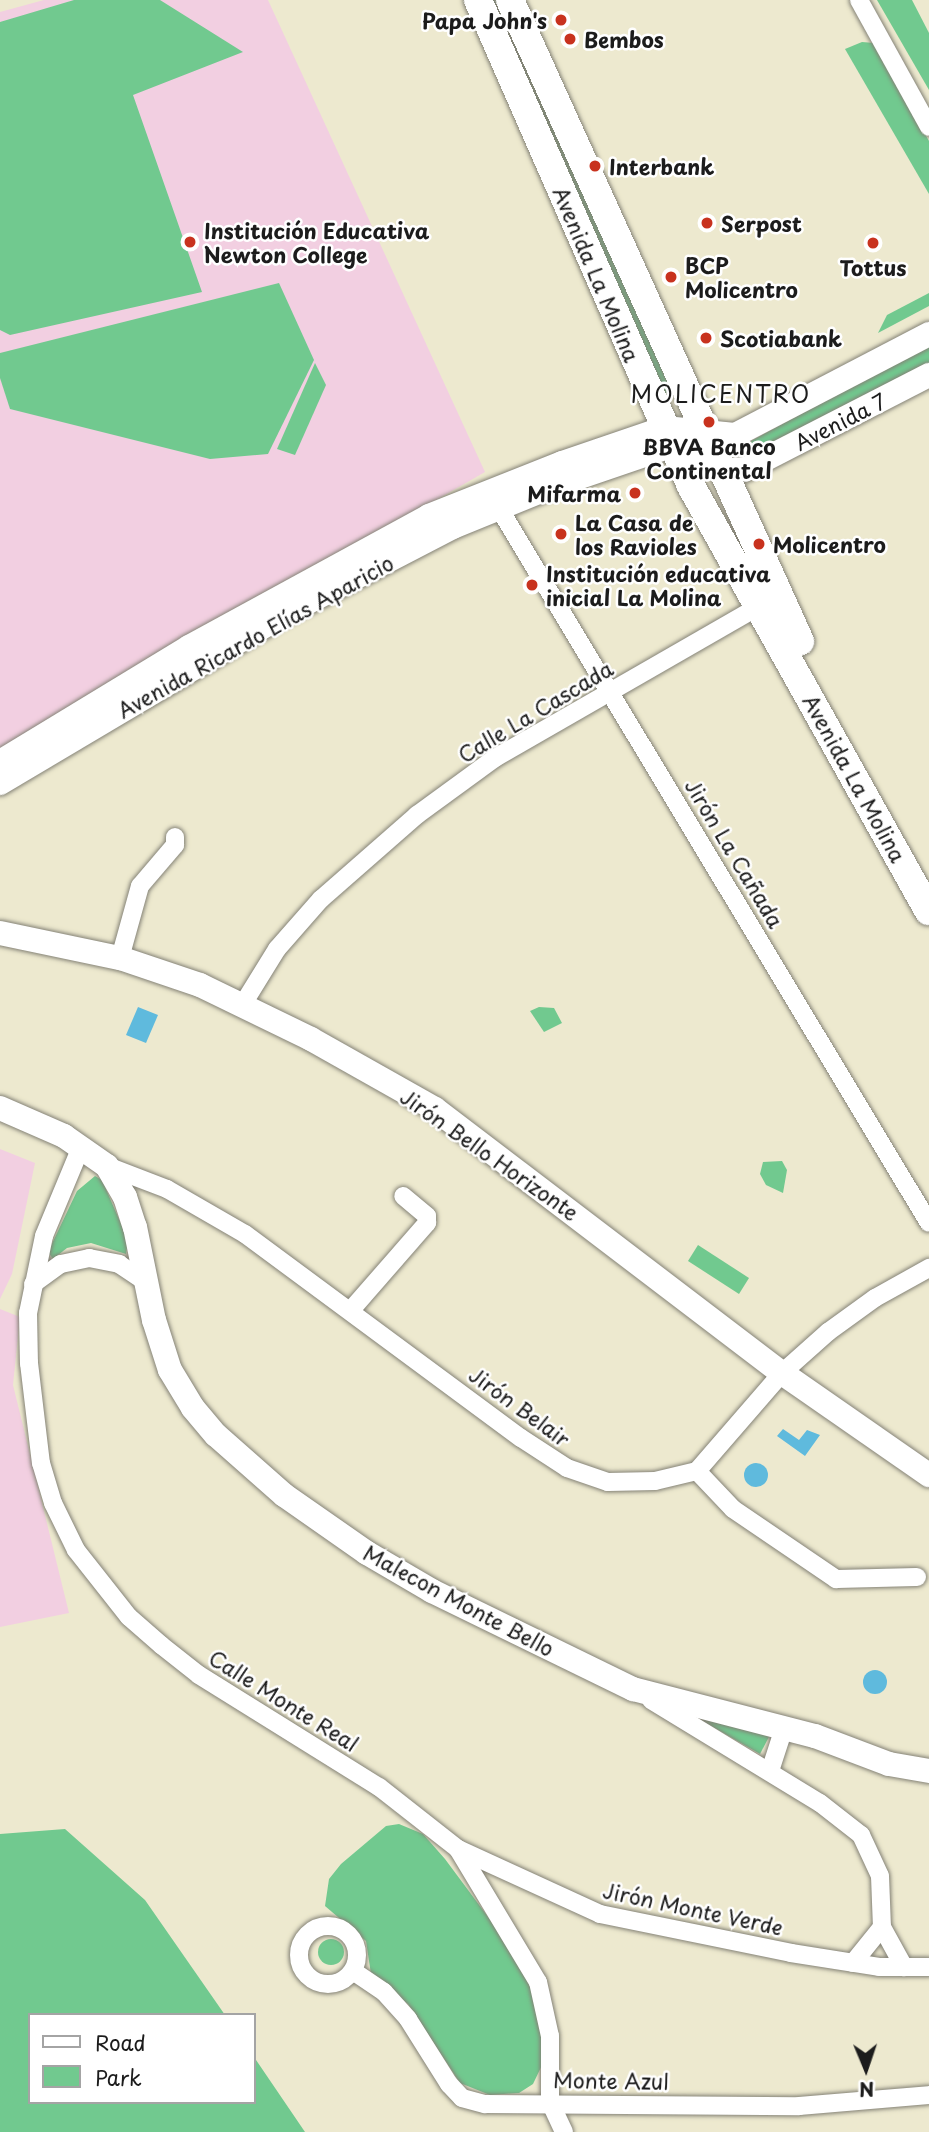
<!DOCTYPE html>
<meta charset="utf-8">
<style>
body{margin:0}
#map{position:relative;width:929px;height:2132px;overflow:hidden;background:#ede9cf;font-family:"Playpen Sans",sans-serif}
div>[style]{position:absolute}
[style*='--x']{left:calc(var(--x)*1px);top:calc(var(--y)*1px);width:calc(var(--w)*1px);rotate:calc(var(--a)*1deg)}
.built>*{inset:0;background:#f2cfe1}
.green>*{inset:0;background:#71c98f}
.round{border-radius:50%}
.water>*{inset:0;background:#5fbadd}
.roads{filter:drop-shadow(0 0 2px #848276) drop-shadow(0 0 2px #848276)}
.street>*{height:18px;margin:-9px;padding:0 9px;transform-origin:9px;border-radius:9px;background:#fff}
.street>.ring{margin:-9px;padding:0;box-sizing:content-box;background:none;border:18px solid #fff;border-radius:50%}
.secondary>*{height:24px;margin:-12px;padding:0 12px;transform-origin:12px;border-radius:12px;background:#fff}
.primary>*{height:28px;margin:-14px;padding:0 14px;transform-origin:14px;border-radius:14px;background:#fff}
.dots>*{width:19px;height:19px;translate:-50% -50%;box-sizing:border-box;border:4px solid #fff;border-radius:50%}
span{translate:-50% -50%;white-space:nowrap;text-align:center;line-height:1.15;-webkit-text-stroke:5px #fff;paint-order:stroke}
.poi-label{font-size:21px;color:#1c1c1c;font-weight:700}
.right{translate:-100% -50%;text-align:right}
.left{translate:0 -50%;text-align:left}
.street-label{font-size:21px;color:#1c1c1c}
.neighbourhood-label{font-size:23px;color:#1c1c1c;letter-spacing:2px}
.legend{position:absolute;left:28px;top:2013px;width:228px;height:91px;box-sizing:border-box;background:#fff;border:2px solid #a4a4a4;margin:0;padding:9px 12px;list-style:none;font-size:21px;color:#1c1c1c}
.legend li{display:flex;align-items:center;gap:14px;height:35px}
.legend b{width:35px;border:2px solid #a4a4a4}
.north{position:absolute;left:831px;top:2034px;width:70px;height:70px;-webkit-text-stroke:5px #fff;paint-order:stroke;rotate:178deg;font-size:19px;font-weight:700;line-height:28px;text-align:center;color:#1c1c1c}
.north::after{content:'';display:block;margin:auto;width:24px;height:32px;background:#1c1c1c;clip-path:polygon(50% 0,100% 100%,50% 72%,0 100%)}
</style>
<div id="map">
<div class="built">
<div style="clip-path:polygon(44px 0,268px 0,485px 472px,0 750px,0 12px)"></div>
<div style="clip-path:polygon(0 1149px,35px 1163px,12px 1274px,0 1299px)"></div>
<div style="clip-path:polygon(0 1309px,20px 1317px,13px 1385px,69px 1613px,0 1627px)"></div>
</div>
<div class="green">
<div style="clip-path:polygon(74px 0,160px 0,243px 52px,133px 95px,202px 292px,10px 335px,0 330px,0 22px)"></div>
<div style="clip-path:polygon(489px 0,499px 0,671px 390px,662px 396px)"></div>
<div style="clip-path:polygon(877px 0,912px 0,929px 33px,929px 90px)"></div>
<div style="clip-path:polygon(862px 42px,874px 43px,929px 141px,929px 194px,845px 49px)"></div>
<div style="clip-path:polygon(279px 283px,314px 360px,268px 454px,210px 459px,10px 409px,0 378px,0 353px)"></div>
<div style="clip-path:polygon(929px 293px,929px 306px,878px 333px,887px 315px)"></div>
<div style="clip-path:polygon(929px 345px,929px 364px,756px 454px,751px 441px)"></div>
<div style="clip-path:polygon(315px 363px,326px 385px,295px 455px,277px 449px)"></div>
<div style="clip-path:polygon(539px 1007px,554px 1008px,562px 1023px,544px 1032px,530px 1011px)"></div>
<div style="clip-path:polygon(782px 1161px,787px 1170px,783px 1193px,766px 1185px,760px 1174px,763px 1162px)"></div>
<div style="clip-path:polygon(95px 1176px,102px 1180px,128px 1240px,126px 1254px,91px 1243px,67px 1248px,53px 1259px,48px 1252px,77px 1191px)"></div>
<div style="clip-path:polygon(698px 1245px,749px 1278px,739px 1294px,688px 1261px)"></div>
<div style="clip-path:polygon(680px 1708px,771px 1733px,760px 1754px)"></div>
<div style="clip-path:polygon(399px 1824px,423px 1834px,445px 1859px,523px 1964px,535px 1994px,545px 2059px,533px 2084px,519px 2093px,490px 2095px,460px 2083px,408px 2004px,371px 1974px,366px 1941px,325px 1906px,329px 1879px,341px 1864px,386px 1826px)"></div>
<div style="clip-path:polygon(65px 1829px,145px 1900px,225px 2015px,30px 2015px,30px 2102px,254px 2102px,254px 2057px,305px 2132px,0 2132px,0 1834px)"></div>
<div class="round" style="left:318px;top:1939px;width:26px;height:26px"></div>
</div>
<div class="water">
<div style="clip-path:polygon(138px 1007px,158px 1015px,146px 1043px,126px 1035px)"></div>
<div style="clip-path:polygon(783px 1429px,799px 1440px,807px 1430px,820px 1435px,805px 1456px,777px 1436px)"></div>
<div class="round" style="left:744px;top:1463px;width:24px;height:24px"></div>
<div class="round" style="left:863px;top:1670px;width:24px;height:24px"></div>
</div>
<div class="roads">
<div class="street">
<div style="--x:859;--y:0;--w:145;--a:61.1"></div>
<div style="--x:499;--y:508;--w:834;--a:58.98"></div>
<div style="--x:120;--y:958;--w:75;--a:-74.5"></div>
<div style="--x:140;--y:886;--w:54;--a:-49.5"></div>
<div style="--x:175;--y:845;--w:8;--a:-90"></div>
<div style="--x:243;--y:1004;--w:65;--a:-58.3"></div>
<div style="--x:277;--y:949;--w:67;--a:-48.7"></div>
<div style="--x:321;--y:899;--w:128;--a:-41.2"></div>
<div style="--x:417;--y:815;--w:97;--a:-36.2"></div>
<div style="--x:495;--y:758;--w:313;--a:-29.9"></div>
<div style="--x:81;--y:1147;--w:96;--a:112.6"></div>
<div style="--x:44;--y:1236;--w:79;--a:101.7"></div>
<div style="--x:28;--y:1313;--w:50;--a:88.9"></div>
<div style="--x:29;--y:1363;--w:101;--a:83.2"></div>
<div style="--x:41;--y:1463;--w:42;--a:73.3"></div>
<div style="--x:53;--y:1503;--w:52;--a:63.9"></div>
<div style="--x:76;--y:1550;--w:85;--a:51.7"></div>
<div style="--x:129;--y:1617;--w:43;--a:41.2"></div>
<div style="--x:161;--y:1645;--w:48;--a:38.3"></div>
<div style="--x:199;--y:1675;--w:212;--a:31.9"></div>
<div style="--x:379;--y:1787;--w:100;--a:38.1"></div>
<div style="--x:458;--y:1849;--w:155;--a:59"></div>
<div style="--x:538;--y:1982;--w:55;--a:77.5"></div>
<div style="--x:550;--y:2036;--w:66;--a:90"></div>
<div style="--x:550;--y:2102;--w:33;--a:65"></div>
<div style="--x:107;--y:1166;--w:64;--a:21"></div>
<div style="--x:167;--y:1189;--w:90;--a:30"></div>
<div style="--x:245;--y:1234;--w:343;--a:36.5"></div>
<div style="--x:521;--y:1438;--w:55;--a:33.1"></div>
<div style="--x:567;--y:1468;--w:43;--a:18.9"></div>
<div style="--x:608;--y:1482;--w:47;--a:-1.2"></div>
<div style="--x:655;--y:1481;--w:43;--a:-13.4"></div>
<div style="--x:697;--y:1471;--w:130;--a:-49.1"></div>
<div style="--x:782;--y:1373;--w:62;--a:-41.7"></div>
<div style="--x:828;--y:1332;--w:58;--a:-35.9"></div>
<div style="--x:875;--y:1298;--w:62;--a:-29.1"></div>
<div style="--x:33;--y:1284;--w:34;--a:-36"></div>
<div style="--x:61;--y:1264;--w:29;--a:-12"></div>
<div style="--x:89;--y:1258;--w:31;--a:11"></div>
<div style="--x:119;--y:1264;--w:32;--a:34"></div>
<div style="--x:351;--y:1310;--w:116;--a:-48.9"></div>
<div style="--x:427;--y:1223;--w:7;--a:-90"></div>
<div style="--x:427;--y:1216;--w:31;--a:-140"></div>
<div style="--x:697;--y:1471;--w:52;--a:46.5"></div>
<div style="--x:733;--y:1509;--w:125;--a:34.2"></div>
<div style="--x:836;--y:1579;--w:81;--a:-1.4"></div>
<div style="--x:651;--y:1700;--w:198;--a:31.4"></div>
<div style="--x:820;--y:1803;--w:52;--a:38"></div>
<div style="--x:861;--y:1835;--w:45;--a:65.1"></div>
<div style="--x:880;--y:1876;--w:51;--a:87.8"></div>
<div style="--x:882;--y:1927;--w:46;--a:61.2"></div>
<div style="--x:770;--y:1771;--w:45;--a:-72"></div>
<div style="--x:458;--y:1849;--w:156;--a:24.6"></div>
<div style="--x:600;--y:1914;--w:195;--a:11.5"></div>
<div style="--x:791;--y:1953;--w:89;--a:9"></div>
<div style="--x:879;--y:1967;--w:50;--a:0"></div>
<div class="ring" style="left:299px;top:1926px;width:40px;height:40px"></div>
<div style="--x:853;--y:1963;--w:46;--a:-51.1"></div>
<div style="--x:353;--y:1971;--w:37;--a:34"></div>
<div style="--x:384;--y:1992;--w:36;--a:48"></div>
<div style="--x:408;--y:2019;--w:77;--a:57.8"></div>
<div style="--x:449;--y:2084;--w:19;--a:47"></div>
<div style="--x:462;--y:2098;--w:24;--a:15"></div>
<div style="--x:485;--y:2104;--w:314;--a:0.4"></div>
<div style="--x:799;--y:2106;--w:130;--a:-4.8"></div>
</div>
<div class="secondary">
<div style="--x:0;--y:762;--w:221;--a:-31.3"></div>
<div style="--x:189;--y:647;--w:273;--a:-28.6"></div>
<div style="--x:429;--y:516;--w:143;--a:-21.7"></div>
<div style="--x:562;--y:463;--w:109;--a:-18.8"></div>
<div style="--x:665;--y:428;--w:70;--a:5.7"></div>
<div style="--x:735;--y:435;--w:219;--a:-27.5"></div>
<div style="--x:0;--y:783;--w:329;--a:-30.7"></div>
<div style="--x:283;--y:615;--w:191;--a:-27.4"></div>
<div style="--x:453;--y:527;--w:106;--a:-22.2"></div>
<div style="--x:551;--y:487;--w:130;--a:-18.9"></div>
<div style="--x:674;--y:445;--w:54;--a:27.5"></div>
<div style="--x:722;--y:470;--w:24;--a:-2"></div>
<div style="--x:746;--y:469;--w:206;--a:-27.2"></div>
<div style="--x:0;--y:933;--w:123;--a:11.8"></div>
<div style="--x:120;--y:958;--w:84;--a:18.6"></div>
<div style="--x:200;--y:985;--w:123;--a:25.9"></div>
<div style="--x:311;--y:1039;--w:142;--a:29.4"></div>
<div style="--x:435;--y:1109;--w:436;--a:37.3"></div>
<div style="--x:782;--y:1373;--w:179;--a:34.8"></div>
<div style="--x:0;--y:1108;--w:70;--a:23.6"></div>
<div style="--x:64;--y:1136;--w:52;--a:34.9"></div>
<div style="--x:107;--y:1166;--w:36;--a:60"></div>
<div style="--x:125;--y:1197;--w:32;--a:72"></div>
<div style="--x:135;--y:1227;--w:95;--a:78.5"></div>
<div style="--x:154;--y:1320;--w:52;--a:72.3"></div>
<div style="--x:170;--y:1370;--w:44;--a:58.8"></div>
<div style="--x:193;--y:1408;--w:35;--a:50"></div>
<div style="--x:216;--y:1435;--w:91;--a:41.4"></div>
<div style="--x:284;--y:1495;--w:101;--a:34.9"></div>
<div style="--x:367;--y:1553;--w:75;--a:30.3"></div>
<div style="--x:432;--y:1591;--w:224;--a:26"></div>
<div style="--x:633;--y:1689;--w:188;--a:14.5"></div>
<div style="--x:815;--y:1736;--w:79;--a:20.7"></div>
<div style="--x:889;--y:1764;--w:41;--a:9.9"></div>
</div>
<div class="primary">
<div style="--x:478;--y:0;--w:531;--a:66.33"></div>
<div style="--x:691;--y:486;--w:487;--a:60.8"></div>
<div style="--x:510;--y:0;--w:704;--a:65.66"></div>
</div>
</div>
<div class="dots">
<div style="left:561px;top:20px;background:#c8321e"></div>
<div style="left:570px;top:39px;background:#c8321e"></div>
<div style="left:595px;top:166px;background:#c8321e"></div>
<div style="left:707px;top:223px;background:#c8321e"></div>
<div style="left:190px;top:242px;background:#c8321e"></div>
<div style="left:873px;top:243px;background:#c8321e"></div>
<div style="left:671px;top:277px;background:#c8321e"></div>
<div style="left:706px;top:338px;background:#c8321e"></div>
<div style="left:709px;top:422px;background:#c8321e"></div>
<div style="left:635px;top:493px;background:#c8321e"></div>
<div style="left:561px;top:534px;background:#c8321e"></div>
<div style="left:759px;top:544px;background:#c8321e"></div>
<div style="left:532px;top:585px;background:#c8321e"></div>
</div>
<div class="poi-label">
<span class="right" style="left:547px;top:20px">Papa John's</span>
<span class="left" style="left:584px;top:39px">Bembos</span>
<span class="left" style="left:609px;top:166px">Interbank</span>
<span class="left" style="left:721px;top:223px">Serpost</span>
<span class="left" style="left:204px;top:242px">Institución Educativa<br>Newton College</span>
<span class="left" style="left:685px;top:277px">BCP<br>Molicentro</span>
<span style="left:873px;top:267px">Tottus</span>
<span class="left" style="left:720px;top:338px">Scotiabank</span>
<span style="left:709px;top:458px">BBVA Banco<br>Continental</span>
<span class="right" style="left:621px;top:493px">Mifarma</span>
<span class="left" style="left:575px;top:534px">La Casa de<br>los Ravioles</span>
<span class="left" style="left:773px;top:544px">Molicentro</span>
<span class="left" style="left:546px;top:585px">Institución educativa<br>inicial La Molina</span>
</div>
<div class="street-label">
<span style="left:597px;top:274px;rotate:67deg">Avenida La Molina</span>
<span style="left:840px;top:421px;rotate:-27deg">Avenida 7</span>
<span style="left:255px;top:636px;rotate:-29deg">Avenida Ricardo Elías Aparicio</span>
<span style="left:535px;top:711px;rotate:-31deg">Calle La Cascada</span>
<span style="left:855px;top:778px;rotate:61deg">Avenida La Molina</span>
<span style="left:735px;top:853px;rotate:59deg">Jirón La Cañada</span>
<span style="left:490px;top:1154px;rotate:35deg">Jirón Bello Horizonte</span>
<span style="left:520px;top:1406px;rotate:36deg">Jirón Belair</span>
<span style="left:459px;top:1600px;rotate:28deg">Malecon Monte Bello</span>
<span style="left:284px;top:1700px;rotate:32deg">Calle Monte Real</span>
<span style="left:693px;top:1908px;rotate:12deg">Jirón Monte Verde</span>
<span style="left:611px;top:2080px;rotate:1deg">Monte Azul</span>
</div>
<div class="neighbourhood-label">
<span style="left:721px;top:394px">MOLICENTRO</span>
</div>
<ul class="legend">
<li><b style="height:9px;background:#fff"></b>Road</li>
<li><b style="height:19px;background:#71c98f"></b>Park</li>
</ul>
<div class="north">N</div>
</div>
